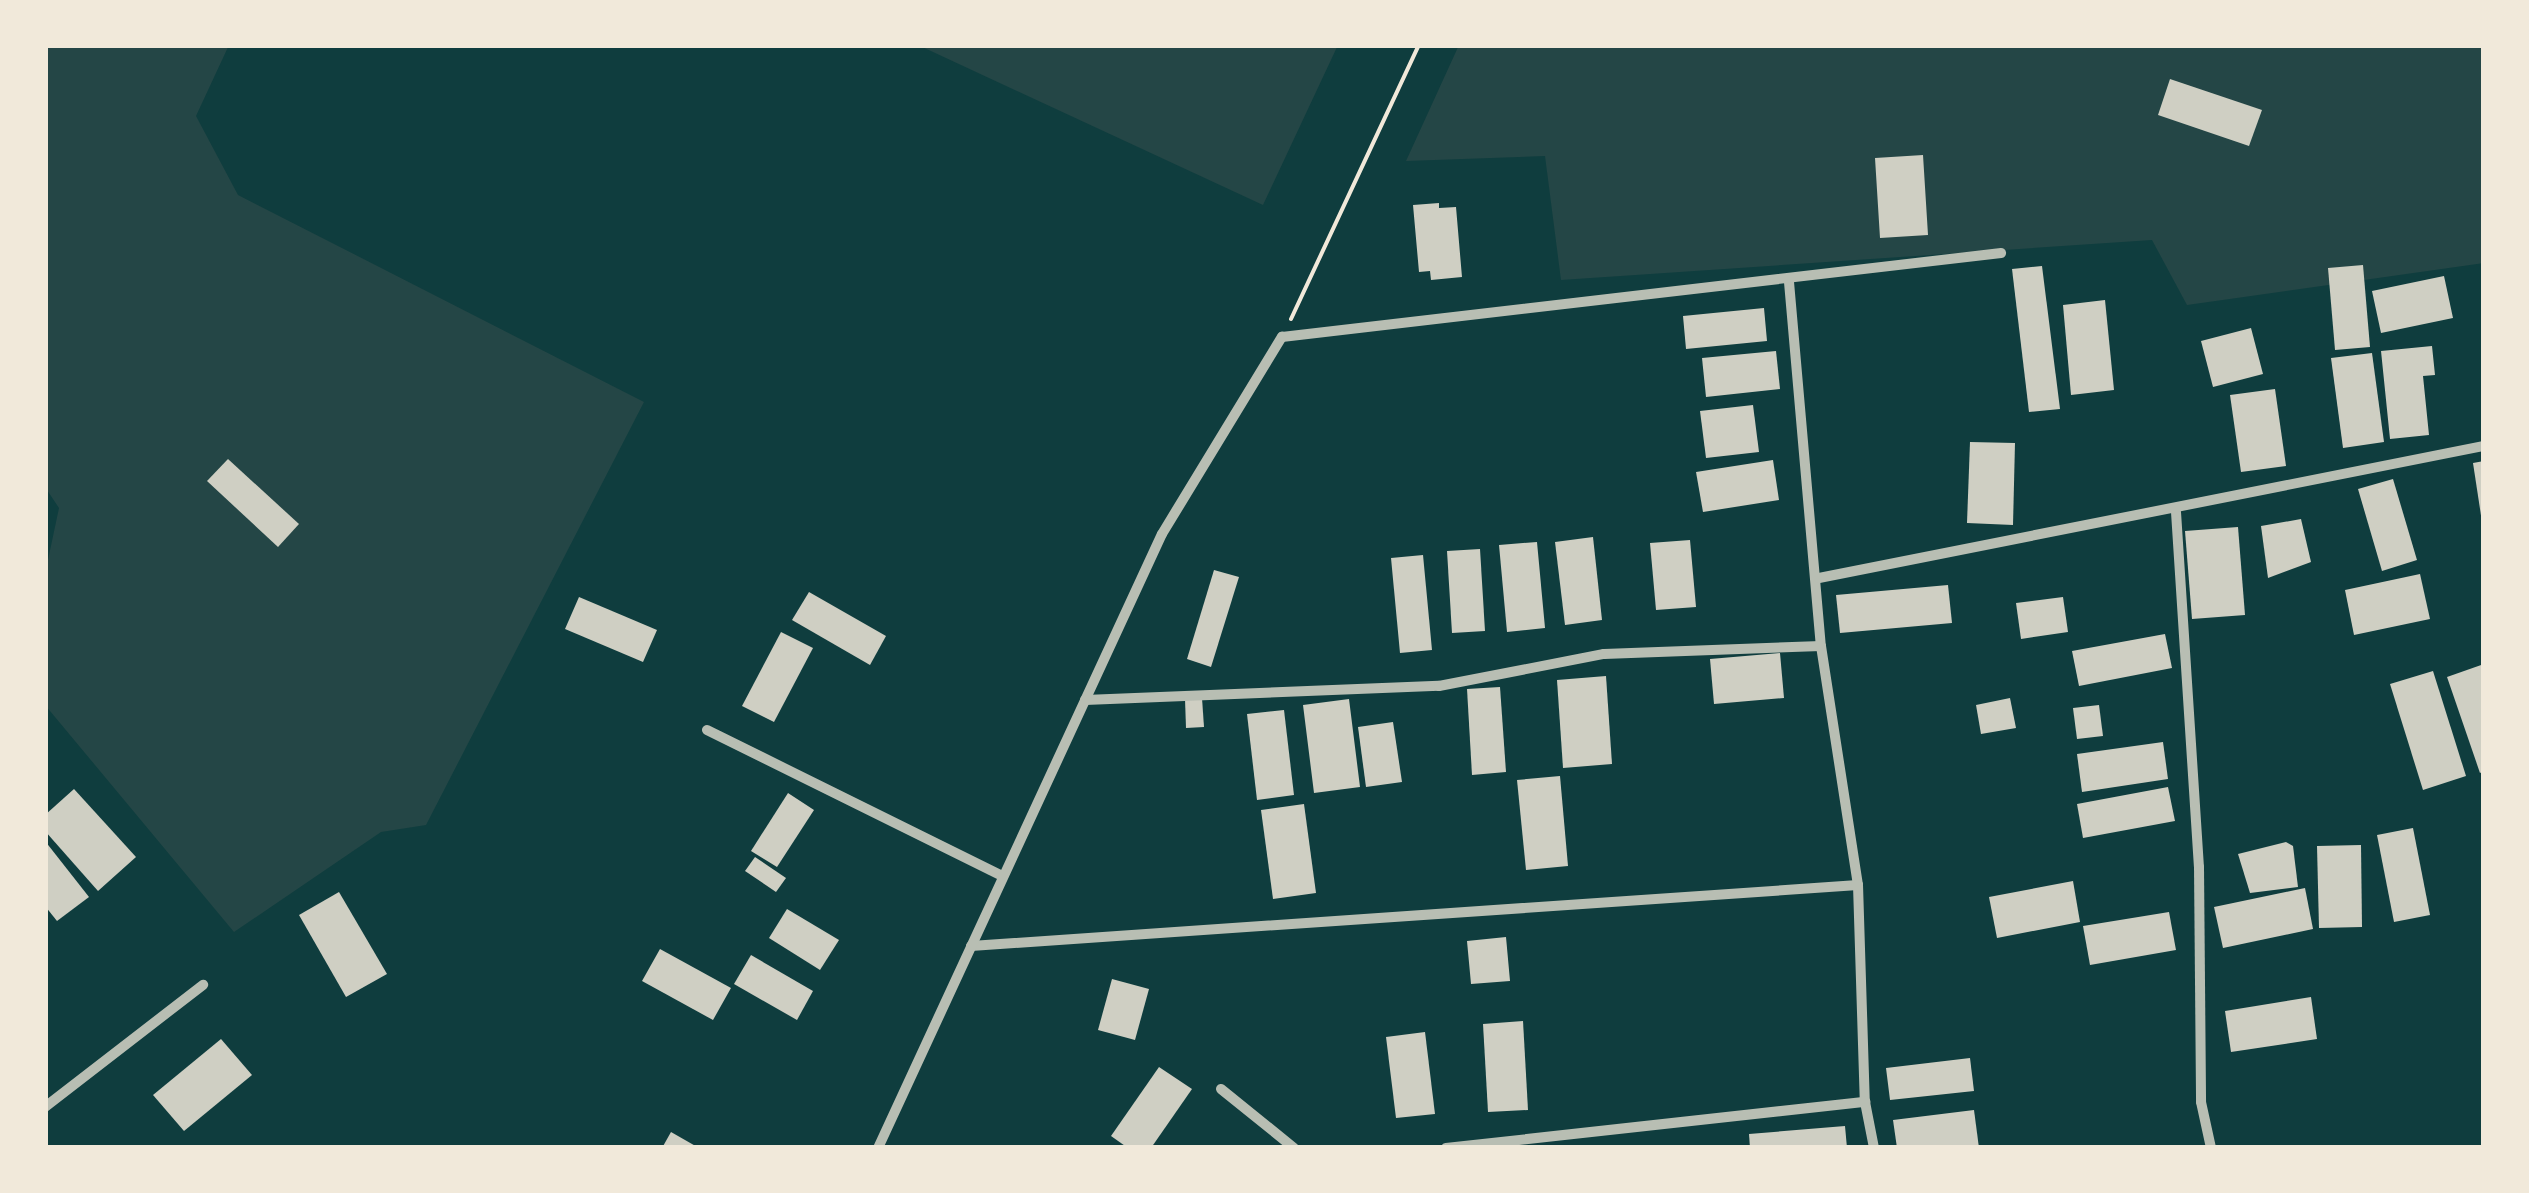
<!DOCTYPE html>
<style>
body{margin:0}
#map{position:relative;width:2529px;height:1193px;overflow:hidden;background:#0f3d3e;font-family:"IBM Plex Sans",sans-serif}
div>[style]{position:absolute}
[style*='--x']{left:calc(var(--x)*1px);top:calc(var(--y)*1px);width:calc(var(--w)*1px);rotate:calc(var(--a)*1deg)}
.green>*{inset:0;background:#244646}
.building>*{inset:0;background:#cfcfc3}
.path>*{height:4px;margin:-2px;padding:0 2px;transform-origin:2px;border-radius:2px;background:#f1e9da}
.minor>*{height:10px;margin:-5px;padding:0 5px;transform-origin:5px;border-radius:5px;background:#b8beb3}
span{translate:-50% -50%;white-space:nowrap;text-align:center;line-height:1.15;-webkit-text-stroke:8px #f1e9da;paint-order:stroke}
.frame{position:absolute;inset:0;border:48px solid #f1e9da;pointer-events:none}
</style>
<div id="map">
<div class="green">
<div style="clip-path:polygon(45px 45px,229px 45px,196px 116px,238px 195px,644px 402px,426px 825px,381px 832px,234px 932px,45px 705px,45px 574px,59px 508px,45px 487px)"></div>
<div style="clip-path:polygon(918px 45px,1338px 45px,1263px 205px)"></div>
<div style="clip-path:polygon(1459px 45px,2484px 45px,2484px 263px,2187px 305px,2152px 240px,1561px 280px,1545px 156px,1406px 161px)"></div>
</div>
<div class="building">
<div style="clip-path:polygon(2170px 79px,2262px 110px,2249px 146px,2158px 115px)"></div>
<div style="clip-path:polygon(1923px 155px,1928px 235px,1880px 238px,1875px 158px)"></div>
<div style="clip-path:polygon(1439px 203px,1439px 208px,1456px 207px,1462px 277px,1431px 280px,1430px 271px,1419px 272px,1413px 205px)"></div>
<div style="clip-path:polygon(2363px 265px,2370px 347px,2335px 350px,2328px 268px)"></div>
<div style="clip-path:polygon(2042px 266px,2060px 409px,2029px 412px,2012px 269px)"></div>
<div style="clip-path:polygon(2444px 276px,2453px 318px,2381px 333px,2372px 291px)"></div>
<div style="clip-path:polygon(2105px 300px,2114px 390px,2071px 395px,2063px 305px)"></div>
<div style="clip-path:polygon(1764px 308px,1767px 341px,1686px 349px,1683px 316px)"></div>
<div style="clip-path:polygon(2251px 328px,2263px 374px,2213px 387px,2201px 341px)"></div>
<div style="clip-path:polygon(2432px 346px,2435px 375px,2423px 376px,2429px 435px,2390px 439px,2381px 351px)"></div>
<div style="clip-path:polygon(1776px 351px,1780px 389px,1706px 397px,1702px 358px)"></div>
<div style="clip-path:polygon(2372px 353px,2384px 442px,2343px 448px,2331px 358px)"></div>
<div style="clip-path:polygon(2275px 389px,2286px 466px,2241px 472px,2230px 395px)"></div>
<div style="clip-path:polygon(1753px 405px,1759px 452px,1706px 458px,1700px 411px)"></div>
<div style="clip-path:polygon(1970px 442px,2015px 443px,2013px 525px,1967px 523px)"></div>
<div style="clip-path:polygon(228px 459px,299px 524px,278px 547px,207px 481px)"></div>
<div style="clip-path:polygon(1773px 460px,1779px 500px,1703px 512px,1696px 472px)"></div>
<div style="clip-path:polygon(2484px 461px,2484px 522px,2482px 522px,2473px 463px)"></div>
<div style="clip-path:polygon(2393px 479px,2417px 560px,2382px 571px,2358px 489px)"></div>
<div style="clip-path:polygon(2301px 519px,2311px 562px,2268px 578px,2261px 526px)"></div>
<div style="clip-path:polygon(2238px 527px,2245px 615px,2192px 619px,2185px 531px)"></div>
<div style="clip-path:polygon(1593px 537px,1602px 620px,1565px 625px,1555px 542px)"></div>
<div style="clip-path:polygon(1690px 540px,1696px 607px,1656px 610px,1650px 543px)"></div>
<div style="clip-path:polygon(1537px 542px,1545px 628px,1507px 632px,1499px 545px)"></div>
<div style="clip-path:polygon(1480px 549px,1485px 631px,1452px 633px,1447px 551px)"></div>
<div style="clip-path:polygon(1423px 555px,1432px 650px,1400px 653px,1391px 558px)"></div>
<div style="clip-path:polygon(1214px 570px,1239px 577px,1211px 667px,1187px 659px)"></div>
<div style="clip-path:polygon(2420px 574px,2430px 619px,2354px 635px,2345px 590px)"></div>
<div style="clip-path:polygon(1948px 585px,1952px 623px,1840px 633px,1836px 595px)"></div>
<div style="clip-path:polygon(809px 592px,886px 636px,870px 665px,792px 620px)"></div>
<div style="clip-path:polygon(579px 597px,657px 630px,643px 662px,565px 629px)"></div>
<div style="clip-path:polygon(2063px 597px,2068px 632px,2021px 639px,2016px 603px)"></div>
<div style="clip-path:polygon(781px 632px,813px 648px,774px 722px,742px 706px)"></div>
<div style="clip-path:polygon(2165px 634px,2172px 668px,2079px 686px,2072px 651px)"></div>
<div style="clip-path:polygon(1780px 653px,1784px 698px,1714px 704px,1710px 659px)"></div>
<div style="clip-path:polygon(2484px 664px,2484px 771px,2480px 773px,2447px 677px)"></div>
<div style="clip-path:polygon(2433px 671px,2466px 776px,2423px 790px,2390px 684px)"></div>
<div style="clip-path:polygon(1606px 676px,1612px 764px,1563px 768px,1557px 680px)"></div>
<div style="clip-path:polygon(1500px 687px,1506px 772px,1472px 775px,1467px 689px)"></div>
<div style="clip-path:polygon(1202px 698px,1204px 727px,1186px 728px,1185px 699px)"></div>
<div style="clip-path:polygon(2010px 698px,2016px 728px,1981px 734px,1976px 705px)"></div>
<div style="clip-path:polygon(1349px 699px,1360px 787px,1314px 793px,1303px 705px)"></div>
<div style="clip-path:polygon(2099px 705px,2103px 736px,2077px 739px,2073px 708px)"></div>
<div style="clip-path:polygon(1284px 710px,1294px 795px,1257px 800px,1247px 714px)"></div>
<div style="clip-path:polygon(1393px 722px,1402px 782px,1366px 787px,1358px 727px)"></div>
<div style="clip-path:polygon(2163px 742px,2168px 779px,2082px 792px,2077px 754px)"></div>
<div style="clip-path:polygon(1560px 776px,1568px 866px,1526px 870px,1517px 780px)"></div>
<div style="clip-path:polygon(2168px 787px,2175px 821px,2083px 838px,2077px 804px)"></div>
<div style="clip-path:polygon(74px 789px,136px 857px,98px 891px,45px 831px,45px 815px)"></div>
<div style="clip-path:polygon(788px 793px,814px 810px,777px 867px,751px 851px)"></div>
<div style="clip-path:polygon(1304px 804px,1316px 893px,1273px 899px,1261px 810px)"></div>
<div style="clip-path:polygon(2413px 828px,2430px 915px,2394px 922px,2377px 835px)"></div>
<div style="clip-path:polygon(45px 841px,89px 897px,57px 921px,45px 906px)"></div>
<div style="clip-path:polygon(2286px 842px,2293px 846px,2298px 887px,2250px 893px,2238px 854px)"></div>
<div style="clip-path:polygon(2361px 845px,2362px 927px,2319px 928px,2317px 846px)"></div>
<div style="clip-path:polygon(755px 857px,786px 878px,776px 892px,745px 871px)"></div>
<div style="clip-path:polygon(2073px 881px,2080px 922px,1997px 938px,1989px 897px)"></div>
<div style="clip-path:polygon(2305px 888px,2313px 929px,2223px 948px,2214px 907px)"></div>
<div style="clip-path:polygon(339px 892px,387px 974px,346px 997px,299px 915px)"></div>
<div style="clip-path:polygon(787px 909px,839px 940px,820px 970px,769px 938px)"></div>
<div style="clip-path:polygon(2169px 912px,2176px 950px,2090px 965px,2083px 926px)"></div>
<div style="clip-path:polygon(1506px 937px,1510px 981px,1471px 984px,1467px 941px)"></div>
<div style="clip-path:polygon(660px 949px,731px 988px,713px 1020px,642px 981px)"></div>
<div style="clip-path:polygon(751px 955px,813px 991px,797px 1020px,734px 984px)"></div>
<div style="clip-path:polygon(1112px 979px,1149px 989px,1135px 1040px,1098px 1030px)"></div>
<div style="clip-path:polygon(2311px 997px,2317px 1039px,2231px 1052px,2225px 1011px)"></div>
<div style="clip-path:polygon(1523px 1021px,1528px 1110px,1488px 1112px,1483px 1024px)"></div>
<div style="clip-path:polygon(1425px 1032px,1435px 1114px,1396px 1118px,1386px 1037px)"></div>
<div style="clip-path:polygon(221px 1039px,252px 1075px,184px 1131px,153px 1095px)"></div>
<div style="clip-path:polygon(1970px 1058px,1974px 1091px,1890px 1100px,1886px 1068px)"></div>
<div style="clip-path:polygon(1159px 1067px,1192px 1089px,1151px 1148px,1128px 1148px,1111px 1136px)"></div>
<div style="clip-path:polygon(1974px 1110px,1979px 1148px,1897px 1148px,1893px 1120px)"></div>
<div style="clip-path:polygon(1845px 1126px,1847px 1148px,1750px 1148px,1749px 1134px)"></div>
<div style="clip-path:polygon(671px 1132px,699px 1148px,662px 1148px)"></div>
</div>
<div class="path">
<div style="--x:1291;--y:319;--w:302;--a:-65"></div>
</div>
<div class="minor">
<div style="--x:1789;--y:282;--w:365;--a:85"></div>
<div style="--x:1821;--y:646;--w:242;--a:81.2"></div>
<div style="--x:1858;--y:885;--w:217;--a:88.2"></div>
<div style="--x:1865;--y:1102;--w:47;--a:78.9"></div>
<div style="--x:2176;--y:512;--w:356;--a:86.3"></div>
<div style="--x:2199;--y:867;--w:235;--a:89.5"></div>
<div style="--x:2201;--y:1102;--w:47;--a:77.7"></div>
<div style="--x:1819;--y:578;--w:678;--a:-11.23"></div>
<div style="--x:1085;--y:700;--w:354;--a:-2.3"></div>
<div style="--x:1439;--y:686;--w:168;--a:-11"></div>
<div style="--x:1604;--y:654;--w:217;--a:-2.1"></div>
<div style="--x:707;--y:730;--w:330;--a:26.3"></div>
<div style="--x:971;--y:946;--w:889;--a:-3.93"></div>
<div style="--x:1221;--y:1089;--w:94;--a:38.9"></div>
<div style="--x:45;--y:1107;--w:200;--a:-37.7"></div>
<div style="--x:878;--y:1148;--w:676;--a:-65.18"></div>
<div style="--x:1162;--y:534;--w:231;--a:-58.7"></div>
<div style="--x:1282;--y:337;--w:724;--a:-6.66"></div>
<div style="--x:1446;--y:1148;--w:422;--a:-6.3"></div>
</div>
<div class="frame"></div>
</div>
